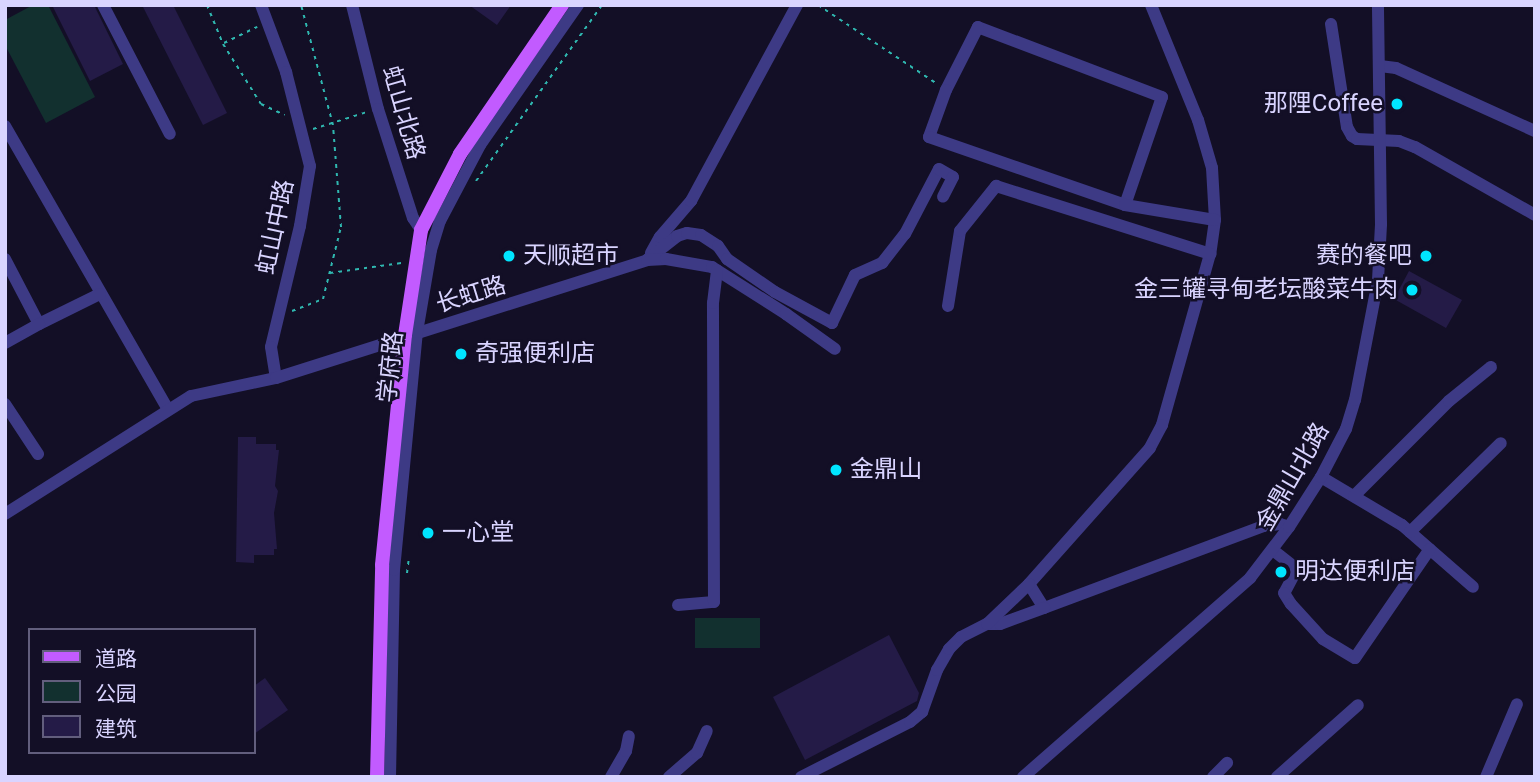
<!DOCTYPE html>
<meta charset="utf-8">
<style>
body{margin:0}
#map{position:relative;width:1540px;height:782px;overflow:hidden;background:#130f26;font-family:Roboto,"Noto Sans SC",sans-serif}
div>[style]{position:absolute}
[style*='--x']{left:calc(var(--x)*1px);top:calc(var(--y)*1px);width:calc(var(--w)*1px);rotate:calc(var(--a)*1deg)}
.green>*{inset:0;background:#12302f}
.building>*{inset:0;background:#241b47}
.path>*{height:2px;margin-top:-1px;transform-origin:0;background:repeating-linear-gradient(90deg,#2fb8b0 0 3.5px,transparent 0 8.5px)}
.minor>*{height:12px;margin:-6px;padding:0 6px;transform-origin:6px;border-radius:6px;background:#3d3a85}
.major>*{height:14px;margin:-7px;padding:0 7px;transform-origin:7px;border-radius:7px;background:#c25bff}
.dots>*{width:19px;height:19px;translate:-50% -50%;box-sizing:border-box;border:4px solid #130f26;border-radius:50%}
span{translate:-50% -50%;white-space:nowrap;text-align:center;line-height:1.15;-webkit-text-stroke:5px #130f26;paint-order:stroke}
.poi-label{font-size:24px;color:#d9d4ff}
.right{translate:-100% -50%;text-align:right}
.left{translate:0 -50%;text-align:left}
.street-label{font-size:24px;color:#d9d4ff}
.frame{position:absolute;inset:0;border:7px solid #d9d4ff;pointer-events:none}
.legend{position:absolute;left:28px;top:628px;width:228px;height:126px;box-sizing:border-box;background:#130f26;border:2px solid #625e7d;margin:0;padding:9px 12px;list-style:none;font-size:21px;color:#d9d4ff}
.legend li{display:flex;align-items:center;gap:14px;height:35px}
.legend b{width:35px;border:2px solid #625e7d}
</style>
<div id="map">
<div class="green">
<div style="clip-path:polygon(33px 5px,48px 5px,95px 97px,46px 123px,5px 45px,5px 20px)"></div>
<div style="clip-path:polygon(695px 618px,760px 618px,760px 648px,695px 648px)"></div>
</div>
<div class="building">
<div style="clip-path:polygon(52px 5px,94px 5px,123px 64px,90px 81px)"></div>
<div style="clip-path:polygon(142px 5px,173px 5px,227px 113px,203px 125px)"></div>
<div style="clip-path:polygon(469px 5px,511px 5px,497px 25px)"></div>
<div style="clip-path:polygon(1409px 271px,1462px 300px,1446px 328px,1394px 299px)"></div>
<div style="clip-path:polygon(238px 437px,256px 437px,256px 444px,276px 444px,276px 450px,279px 450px,275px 486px,278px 491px,274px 513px,277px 549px,274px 549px,274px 555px,254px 555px,254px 563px,236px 562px)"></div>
<div style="clip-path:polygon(889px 635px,919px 693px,917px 701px,805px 760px,773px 697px)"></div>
<div style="clip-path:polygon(265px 678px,288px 710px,254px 734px,254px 686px)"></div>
</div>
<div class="path">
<div style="--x:207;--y:5;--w:42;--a:67.7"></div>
<div style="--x:223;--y:44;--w:71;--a:57.7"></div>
<div style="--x:261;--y:104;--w:26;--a:25"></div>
<div style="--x:818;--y:5;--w:141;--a:33.5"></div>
<div style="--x:224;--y:43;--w:37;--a:-26"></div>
<div style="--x:313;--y:129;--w:57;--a:-17.5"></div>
<div style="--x:476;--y:181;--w:216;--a:-54.4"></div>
<div style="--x:330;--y:273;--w:72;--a:-8"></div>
<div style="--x:292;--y:311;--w:33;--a:-21"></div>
<div style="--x:323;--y:299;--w:74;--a:-76"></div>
<div style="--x:341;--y:227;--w:102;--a:-94.5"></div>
<div style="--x:333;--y:125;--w:124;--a:-104.9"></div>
<div style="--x:407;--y:573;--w:16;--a:-83"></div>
</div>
<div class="minor">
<div style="--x:103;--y:5;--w:145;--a:62.6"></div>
<div style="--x:261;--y:5;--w:72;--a:69.5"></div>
<div style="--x:286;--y:72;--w:97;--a:75.7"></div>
<div style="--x:310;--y:166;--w:61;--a:99.5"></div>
<div style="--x:300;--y:226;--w:124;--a:103.5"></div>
<div style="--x:271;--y:347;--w:31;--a:81"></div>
<div style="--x:352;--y:5;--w:107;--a:76"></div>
<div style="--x:378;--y:109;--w:114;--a:72.2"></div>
<div style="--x:413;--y:218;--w:14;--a:56"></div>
<div style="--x:1151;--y:5;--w:124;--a:67.8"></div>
<div style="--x:1198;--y:120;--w:50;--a:73.7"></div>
<div style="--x:1212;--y:168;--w:52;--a:86.7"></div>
<div style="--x:1215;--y:220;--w:34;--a:98"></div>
<div style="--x:1210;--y:254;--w:178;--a:105.7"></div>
<div style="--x:1162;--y:425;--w:26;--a:118"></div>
<div style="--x:1150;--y:448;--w:182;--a:131.7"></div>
<div style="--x:1029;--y:584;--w:28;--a:58"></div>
<div style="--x:1044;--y:608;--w:234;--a:-20.5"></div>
<div style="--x:1263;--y:526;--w:17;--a:-7"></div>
<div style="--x:1280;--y:524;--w:9;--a:18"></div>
<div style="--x:1331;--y:24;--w:104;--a:81.2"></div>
<div style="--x:1347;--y:127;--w:10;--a:61"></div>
<div style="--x:1352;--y:136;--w:6;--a:31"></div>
<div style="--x:1357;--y:139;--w:42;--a:2.7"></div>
<div style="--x:1399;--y:141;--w:17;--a:21"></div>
<div style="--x:1415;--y:147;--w:138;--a:29.5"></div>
<div style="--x:1380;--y:66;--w:16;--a:7"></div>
<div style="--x:1396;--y:68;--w:153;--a:24.4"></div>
<div style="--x:5;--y:126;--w:325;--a:60.1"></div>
<div style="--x:1125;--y:205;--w:114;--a:-71.1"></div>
<div style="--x:1162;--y:97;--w:197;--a:-159.2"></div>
<div style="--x:978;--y:27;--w:71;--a:116.9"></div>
<div style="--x:946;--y:90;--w:50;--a:109.9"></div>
<div style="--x:929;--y:137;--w:207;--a:19.1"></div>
<div style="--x:1125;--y:205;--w:91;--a:9.5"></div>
<div style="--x:651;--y:253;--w:18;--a:-61"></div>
<div style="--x:660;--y:237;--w:48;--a:-49.3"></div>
<div style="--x:691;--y:201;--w:223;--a:-61.6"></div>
<div style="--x:5;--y:259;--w:73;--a:62.4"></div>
<div style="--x:39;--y:324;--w:68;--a:-26.2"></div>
<div style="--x:648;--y:259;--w:37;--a:-38"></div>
<div style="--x:677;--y:236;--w:10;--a:-17"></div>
<div style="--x:687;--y:233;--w:14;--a:8"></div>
<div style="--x:701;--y:235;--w:20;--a:33"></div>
<div style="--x:718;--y:246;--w:16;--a:55"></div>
<div style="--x:727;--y:259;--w:58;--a:34.5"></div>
<div style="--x:775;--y:292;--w:65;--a:28.5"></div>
<div style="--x:832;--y:323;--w:53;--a:-64.4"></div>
<div style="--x:855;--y:275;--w:30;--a:-24"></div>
<div style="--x:882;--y:263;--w:37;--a:-52"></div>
<div style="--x:905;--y:234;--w:73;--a:-62.4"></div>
<div style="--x:939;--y:169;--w:16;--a:30"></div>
<div style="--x:953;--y:177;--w:22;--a:117"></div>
<div style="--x:948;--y:306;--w:76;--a:-80.9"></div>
<div style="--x:960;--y:231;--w:58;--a:-51.3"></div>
<div style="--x:996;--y:186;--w:225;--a:17.6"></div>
<div style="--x:5;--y:343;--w:39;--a:-29"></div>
<div style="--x:5;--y:404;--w:60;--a:56.6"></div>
<div style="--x:1321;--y:477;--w:94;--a:30.7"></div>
<div style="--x:1402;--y:525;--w:94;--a:41.1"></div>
<div style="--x:1354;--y:496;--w:134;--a:-45"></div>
<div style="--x:1449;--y:401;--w:54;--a:-39"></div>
<div style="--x:5;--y:514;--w:220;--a:-32.4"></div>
<div style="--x:191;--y:396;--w:87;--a:-12"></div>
<div style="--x:276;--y:378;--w:389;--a:-17.6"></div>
<div style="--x:647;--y:260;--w:19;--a:-3"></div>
<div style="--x:666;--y:259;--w:47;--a:9.9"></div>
<div style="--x:712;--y:267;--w:88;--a:32.4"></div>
<div style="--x:786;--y:314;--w:60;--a:35.5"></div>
<div style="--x:1410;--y:532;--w:127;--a:-44.4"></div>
<div style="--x:1274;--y:551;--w:29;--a:38"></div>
<div style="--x:1297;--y:569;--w:27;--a:118"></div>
<div style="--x:1284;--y:593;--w:13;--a:58"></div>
<div style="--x:1291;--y:604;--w:47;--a:47.6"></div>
<div style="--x:1323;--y:639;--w:37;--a:31"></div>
<div style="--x:1355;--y:658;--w:132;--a:-55.5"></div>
<div style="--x:678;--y:605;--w:36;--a:-5"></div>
<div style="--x:714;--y:602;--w:299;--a:-90.2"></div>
<div style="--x:713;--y:303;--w:33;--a:-83"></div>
<div style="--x:987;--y:624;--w:13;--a:0"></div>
<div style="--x:1000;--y:624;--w:47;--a:-20"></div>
<div style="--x:390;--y:777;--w:207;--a:-88.9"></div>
<div style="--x:394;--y:570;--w:239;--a:-84.5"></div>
<div style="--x:417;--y:332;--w:83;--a:-80.3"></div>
<div style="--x:431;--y:250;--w:30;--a:-73"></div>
<div style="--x:440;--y:221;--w:86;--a:-62.2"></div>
<div style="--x:480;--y:145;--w:171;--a:-55"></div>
<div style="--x:611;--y:777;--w:30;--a:-60"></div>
<div style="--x:626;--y:751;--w:15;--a:-79"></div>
<div style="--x:669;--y:777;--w:37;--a:-41"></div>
<div style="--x:697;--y:753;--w:24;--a:-66"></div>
<div style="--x:801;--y:777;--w:122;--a:-26.8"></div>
<div style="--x:910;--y:722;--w:16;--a:-40"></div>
<div style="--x:922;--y:712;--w:45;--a:-70.3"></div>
<div style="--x:937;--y:670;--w:24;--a:-60"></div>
<div style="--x:949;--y:649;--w:17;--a:-45"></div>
<div style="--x:961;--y:637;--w:29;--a:-27"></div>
<div style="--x:987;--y:624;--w:58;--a:-43.6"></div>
<div style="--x:1023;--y:777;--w:302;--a:-41.2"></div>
<div style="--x:1250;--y:578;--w:64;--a:-52.6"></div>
<div style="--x:1289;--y:527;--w:59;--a:-57.4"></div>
<div style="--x:1321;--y:477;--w:54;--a:-62.5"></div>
<div style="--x:1346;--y:429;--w:30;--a:-73"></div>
<div style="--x:1355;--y:400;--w:122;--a:-79.1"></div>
<div style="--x:1378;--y:280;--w:56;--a:-86.9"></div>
<div style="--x:1381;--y:224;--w:219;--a:-90.8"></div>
<div style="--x:1213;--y:777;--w:20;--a:-45"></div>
<div style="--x:1277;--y:777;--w:108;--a:-41.6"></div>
<div style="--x:1486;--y:777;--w:79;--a:-67"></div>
</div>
<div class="major">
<div style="--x:377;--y:777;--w:212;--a:-88.6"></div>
<div style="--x:382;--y:565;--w:231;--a:-84.3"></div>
<div style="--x:405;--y:335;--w:106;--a:-81.3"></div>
<div style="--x:421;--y:230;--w:85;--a:-62.8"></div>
<div style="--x:460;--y:154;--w:181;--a:-55.6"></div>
</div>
<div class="dots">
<div style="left:1397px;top:104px;background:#00e5ff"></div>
<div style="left:509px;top:256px;background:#00e5ff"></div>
<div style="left:1426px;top:256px;background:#00e5ff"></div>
<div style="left:1412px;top:290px;background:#00e5ff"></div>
<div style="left:461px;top:354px;background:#00e5ff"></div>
<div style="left:836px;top:470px;background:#00e5ff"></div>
<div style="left:428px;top:533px;background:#00e5ff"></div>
<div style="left:1281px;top:572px;background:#00e5ff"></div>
</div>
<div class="poi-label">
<span class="right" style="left:1383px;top:104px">那䧉Coffee</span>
<span class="left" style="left:523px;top:256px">天顺超市</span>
<span class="right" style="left:1412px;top:256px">赛的餐吧</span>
<span class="right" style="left:1398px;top:290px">金三罐寻甸老坛酸菜牛肉</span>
<span class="left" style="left:475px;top:354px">奇强便利店</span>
<span class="left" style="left:850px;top:470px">金鼎山</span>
<span class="left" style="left:442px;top:533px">一心堂</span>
<span class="left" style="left:1295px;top:572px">明达便利店</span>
</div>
<div class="street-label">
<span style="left:403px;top:113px;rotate:74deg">虹山北路</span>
<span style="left:276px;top:227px;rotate:-78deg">虹山中路</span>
<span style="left:471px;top:295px;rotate:-17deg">长虹路</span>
<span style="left:391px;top:367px;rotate:-84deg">学府路</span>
<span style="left:1293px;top:477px;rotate:-60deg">金鼎山北路</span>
</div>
<div class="frame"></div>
<ul class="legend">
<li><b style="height:9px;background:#c25bff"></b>道路</li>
<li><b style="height:19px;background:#12302f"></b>公园</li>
<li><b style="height:19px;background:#241b47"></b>建筑</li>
</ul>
</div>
